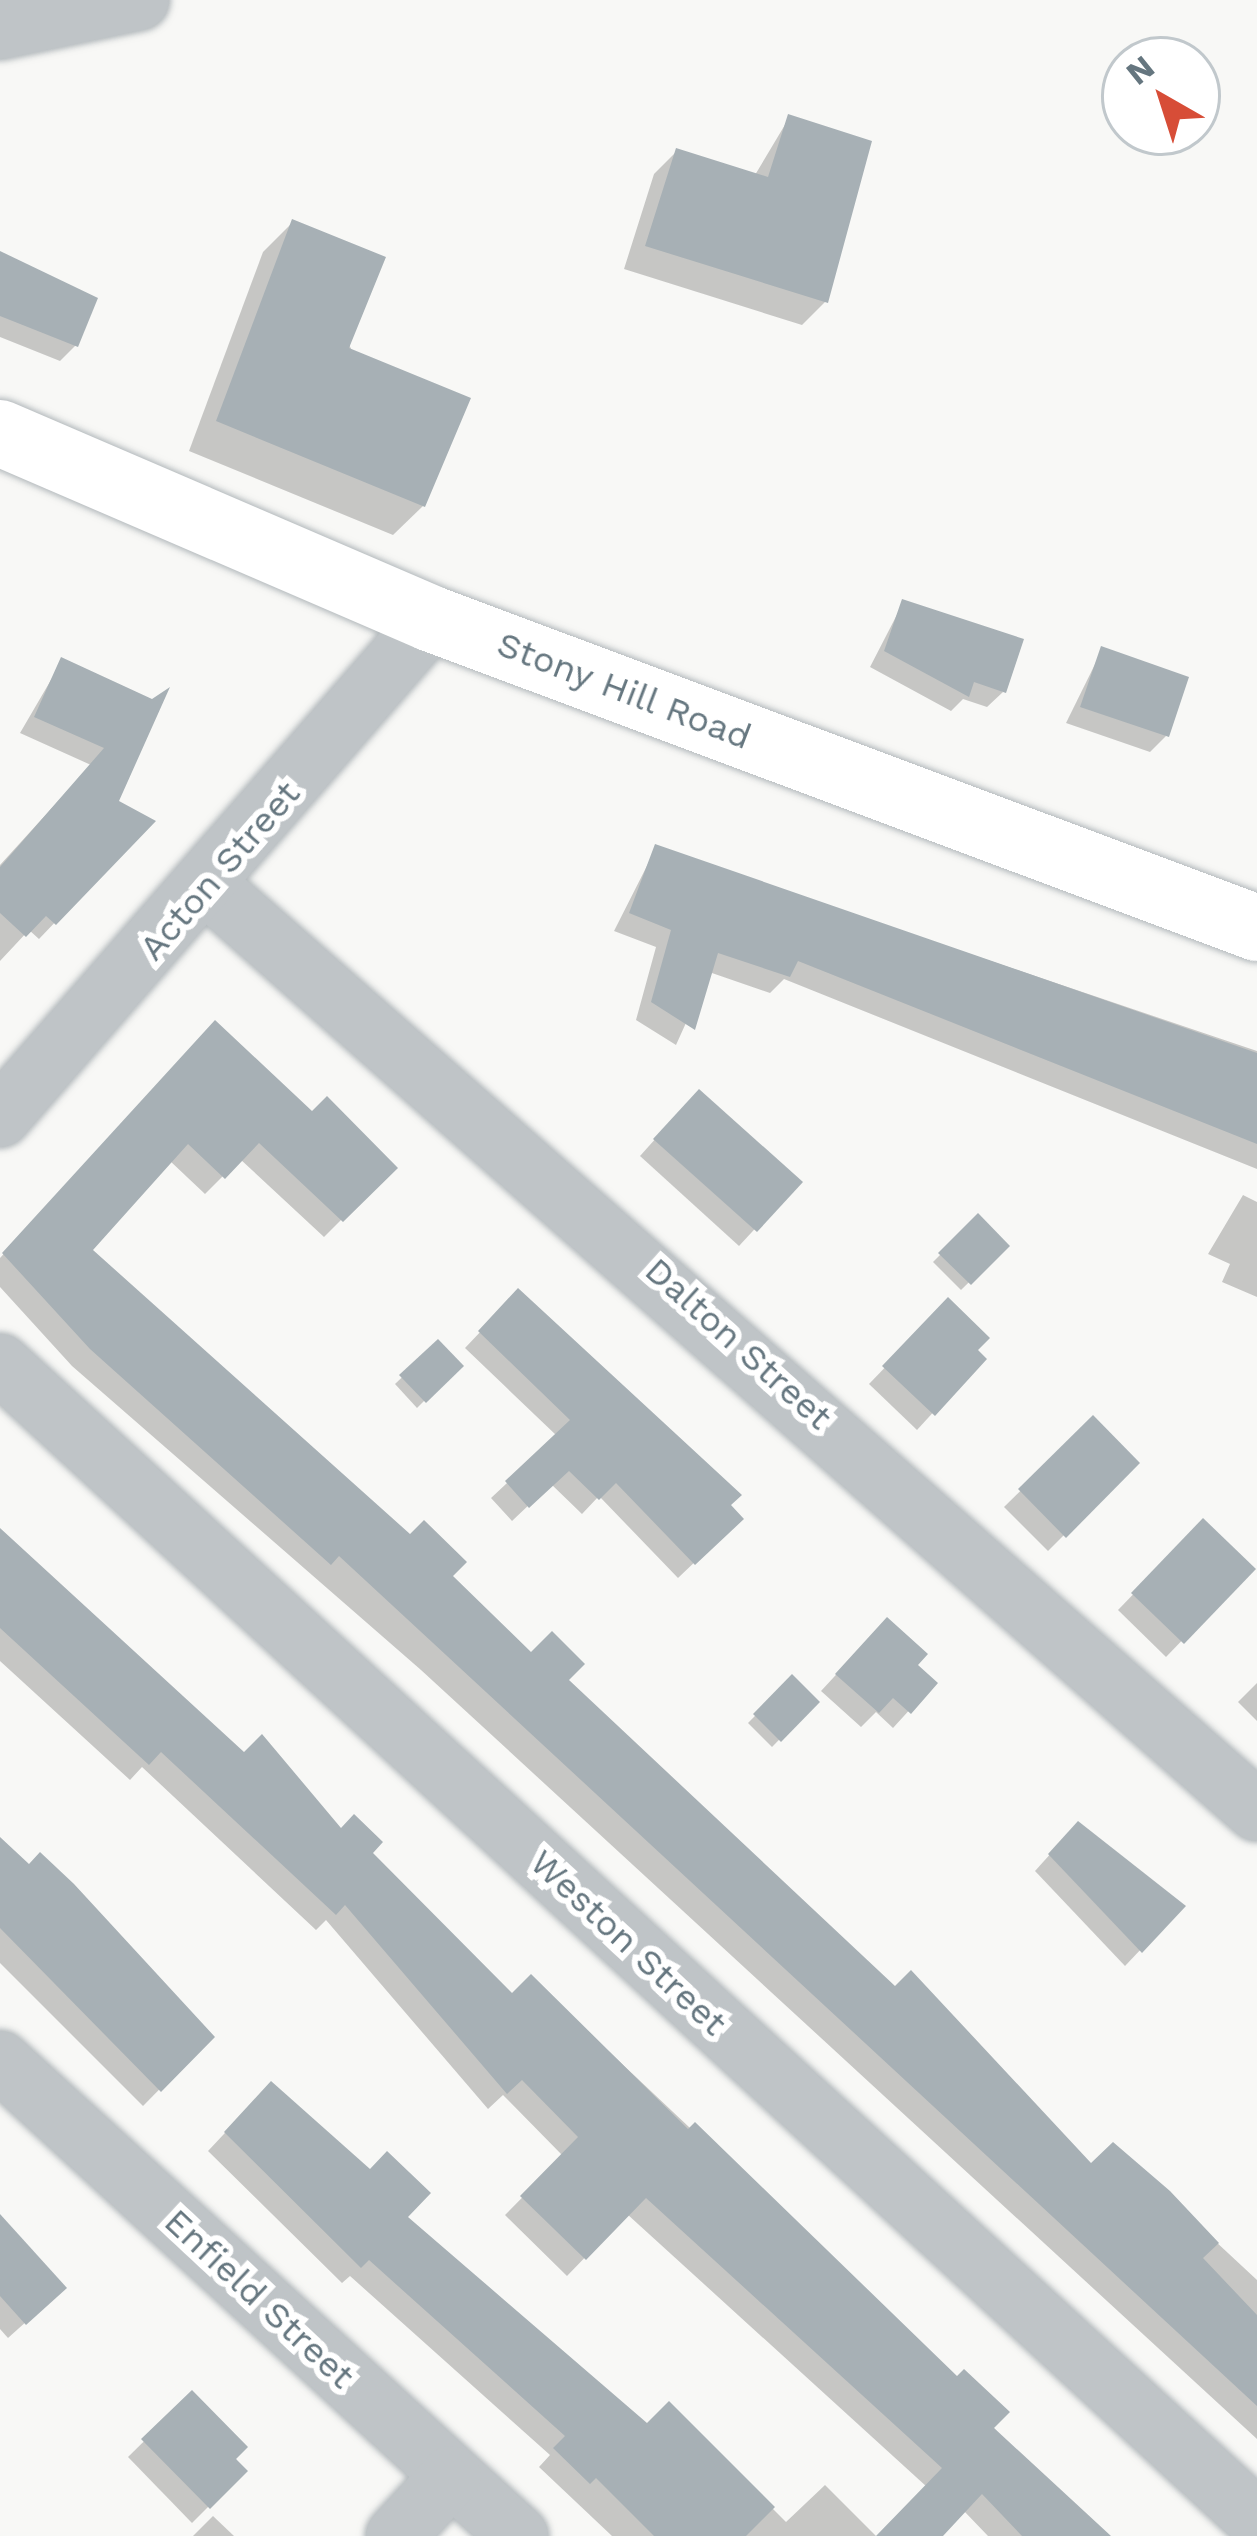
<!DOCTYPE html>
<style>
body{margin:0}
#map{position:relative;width:1257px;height:2536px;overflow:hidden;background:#f8f8f6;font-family:"Work Sans",sans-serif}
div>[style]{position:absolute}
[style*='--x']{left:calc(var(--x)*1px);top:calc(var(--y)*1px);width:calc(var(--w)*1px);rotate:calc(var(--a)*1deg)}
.shadow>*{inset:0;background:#0003}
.building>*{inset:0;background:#a7b0b5}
.roads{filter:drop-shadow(0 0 3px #b3b9bc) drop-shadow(0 0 3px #b3b9bc)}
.minor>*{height:60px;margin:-30px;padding:0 30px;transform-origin:30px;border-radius:30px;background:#bfc4c7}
.major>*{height:66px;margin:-33px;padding:0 33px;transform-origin:33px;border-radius:33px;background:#fff}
span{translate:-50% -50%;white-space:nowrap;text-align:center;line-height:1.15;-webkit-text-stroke:12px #fff;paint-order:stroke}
.street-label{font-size:36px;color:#65767f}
.north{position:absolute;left:1101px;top:36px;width:120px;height:120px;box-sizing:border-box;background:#fff;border:3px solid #c1c8cc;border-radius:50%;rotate:321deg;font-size:33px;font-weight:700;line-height:48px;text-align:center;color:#65767f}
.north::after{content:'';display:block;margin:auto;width:42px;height:54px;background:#d74d37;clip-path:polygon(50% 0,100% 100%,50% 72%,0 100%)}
</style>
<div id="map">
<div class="shadow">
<div style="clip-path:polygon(789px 118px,825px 302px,802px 325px,624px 269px,654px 174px,677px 151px,755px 175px)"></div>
<div style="clip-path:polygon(293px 222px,423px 506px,393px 535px,189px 451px,263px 252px)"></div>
<div style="clip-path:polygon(0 255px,76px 345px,60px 361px,0 337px)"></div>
<div style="clip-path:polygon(903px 603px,1003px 692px,987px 707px,963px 699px,951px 711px,870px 667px)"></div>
<div style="clip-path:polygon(1102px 650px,1166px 736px,1150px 752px,1066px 723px)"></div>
<div style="clip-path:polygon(62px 661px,153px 702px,115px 802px,151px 822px,39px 939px,29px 930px,0 961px,0 865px,91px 765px,20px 733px)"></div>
<div style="clip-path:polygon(656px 848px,1257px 1051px,1257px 1169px,784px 979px,770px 993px,709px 972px,676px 1045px,636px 1020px,656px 947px,614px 931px)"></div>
<div style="clip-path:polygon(198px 1041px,393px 1168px,324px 1237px,240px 1159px,205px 1194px,169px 1160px,89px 1250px,1091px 2168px,1113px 2146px,1257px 2280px,1257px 2439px,421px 1670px,72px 1366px,0 1287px,0 1258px)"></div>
<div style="clip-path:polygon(683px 1108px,798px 1182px,739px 1246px,640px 1156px)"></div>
<div style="clip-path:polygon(1243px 1195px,1257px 1202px,1257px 1297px,1222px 1282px,1230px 1264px,1208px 1254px)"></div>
<div style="clip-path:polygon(978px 1217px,1006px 1246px,961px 1290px,933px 1262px)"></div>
<div style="clip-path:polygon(518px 1292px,740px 1519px,678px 1578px,599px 1496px,582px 1514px,551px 1484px,512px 1521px,491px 1498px,557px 1436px,465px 1348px)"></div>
<div style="clip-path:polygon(948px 1302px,982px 1359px,917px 1430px,869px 1384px)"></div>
<div style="clip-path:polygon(438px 1343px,459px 1366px,417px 1408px,395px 1384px)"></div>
<div style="clip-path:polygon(1093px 1419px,1136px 1463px,1048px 1551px,1004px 1507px)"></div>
<div style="clip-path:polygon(1203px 1522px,1251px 1569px,1166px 1657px,1118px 1610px)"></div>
<div style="clip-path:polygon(0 1532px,244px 1756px,369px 1853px,512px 1997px,531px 1978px,957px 2380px,1077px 2536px,988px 2536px,963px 2510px,938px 2536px,880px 2536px,927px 2487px,627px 2214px,567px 2276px,505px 2215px,563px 2156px,503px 2095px,488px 2109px,326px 1920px,316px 1930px,142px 1767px,130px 1780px,0 1661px)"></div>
<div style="clip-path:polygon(871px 1637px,934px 1683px,893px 1728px,876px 1712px,861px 1727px,821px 1691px)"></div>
<div style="clip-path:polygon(792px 1678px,816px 1702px,772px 1747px,748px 1723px)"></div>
<div style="clip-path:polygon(1257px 1683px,1257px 1721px,1238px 1702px)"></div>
<div style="clip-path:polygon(0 1841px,211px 2037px,143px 2106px,0 1963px)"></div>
<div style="clip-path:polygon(1062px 1841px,1182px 1906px,1125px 1966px,1035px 1871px)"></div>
<div style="clip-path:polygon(254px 2102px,647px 2427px,669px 2405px,786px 2522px,825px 2485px,876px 2536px,612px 2536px,539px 2467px,550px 2455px,350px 2276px,342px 2283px,208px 2151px)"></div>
<div style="clip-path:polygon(0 2226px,47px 2303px,8px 2338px,0 2329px)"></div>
<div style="clip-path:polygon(192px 2394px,244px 2471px,192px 2523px,128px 2457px)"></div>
<div style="clip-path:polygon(213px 2516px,234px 2536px,193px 2536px)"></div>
</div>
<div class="building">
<div style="clip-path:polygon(788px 114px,872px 141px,828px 303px,645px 246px,676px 148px,768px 177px)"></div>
<div style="clip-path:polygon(292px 219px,386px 257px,349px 348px,471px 398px,425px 507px,216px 421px)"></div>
<div style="clip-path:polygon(0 251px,98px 298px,78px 347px,0 316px)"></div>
<div style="clip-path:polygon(902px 599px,1024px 639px,1006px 693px,974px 682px,969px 697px,884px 651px)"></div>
<div style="clip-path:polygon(1101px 646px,1189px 677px,1169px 737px,1080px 707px)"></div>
<div style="clip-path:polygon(61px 657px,152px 699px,170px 687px,119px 801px,156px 821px,56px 925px,46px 916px,26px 937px,0 913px,0 867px,104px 748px,34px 717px)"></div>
<div style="clip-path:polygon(655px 844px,1257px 1053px,1257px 1144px,798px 961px,790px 977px,718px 953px,695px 1030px,651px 1002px,671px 930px,629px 913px)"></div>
<div style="clip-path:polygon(215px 1020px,312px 1111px,327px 1096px,398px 1168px,343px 1222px,259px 1143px,225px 1179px,188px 1144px,93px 1250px,410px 1534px,424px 1520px,467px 1562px,453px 1576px,531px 1652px,552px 1631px,585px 1664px,569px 1680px,895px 1986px,911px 1970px,1091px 2163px,1113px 2142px,1170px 2191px,1219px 2243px,1203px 2258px,1257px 2315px,1257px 2406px,339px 1556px,331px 1565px,90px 1349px,2px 1253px)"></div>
<div style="clip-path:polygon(699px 1089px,803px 1182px,757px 1232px,653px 1139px)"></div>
<div style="clip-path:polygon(978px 1213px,1010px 1246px,971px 1285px,938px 1253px)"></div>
<div style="clip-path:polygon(518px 1288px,742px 1495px,731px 1505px,744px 1519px,695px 1565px,616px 1483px,599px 1500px,569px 1471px,529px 1508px,505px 1481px,570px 1420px,478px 1331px)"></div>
<div style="clip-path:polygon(948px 1297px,990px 1338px,978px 1350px,987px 1359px,935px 1416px,882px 1366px)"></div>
<div style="clip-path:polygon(438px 1339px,464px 1366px,426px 1403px,399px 1375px)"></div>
<div style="clip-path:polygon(1093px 1415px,1140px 1463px,1066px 1538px,1018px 1489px)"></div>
<div style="clip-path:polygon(1203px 1518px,1256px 1569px,1184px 1644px,1131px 1593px)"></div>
<div style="clip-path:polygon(0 1528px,244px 1752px,262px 1734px,341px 1828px,354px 1814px,383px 1842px,373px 1853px,512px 1993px,531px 1974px,688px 2129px,695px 2122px,957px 2376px,964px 2369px,1010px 2412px,994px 2428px,1111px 2536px,1022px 2536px,982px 2494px,943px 2536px,876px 2536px,942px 2468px,646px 2198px,586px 2260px,520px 2196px,578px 2137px,522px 2080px,507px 2094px,345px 1905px,336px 1915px,161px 1752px,149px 1765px,0 1628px)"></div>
<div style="clip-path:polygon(887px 1617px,928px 1654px,918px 1665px,938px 1683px,911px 1714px,893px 1698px,879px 1713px,835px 1674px)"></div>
<div style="clip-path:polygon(792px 1674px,820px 1702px,781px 1742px,753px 1714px)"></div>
<div style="clip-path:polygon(1078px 1821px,1186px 1906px,1142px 1953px,1048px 1854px)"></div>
<div style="clip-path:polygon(0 1837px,29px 1864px,40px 1852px,74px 1884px,215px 2037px,161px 2092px,0 1928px)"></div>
<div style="clip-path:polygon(271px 2081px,370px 2169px,387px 2151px,431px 2193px,408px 2217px,647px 2423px,669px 2401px,775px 2507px,746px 2536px,654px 2536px,596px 2478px,590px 2484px,553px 2448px,565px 2436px,369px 2260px,361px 2268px,224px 2132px)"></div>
<div style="clip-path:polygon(0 2214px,67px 2288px,26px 2325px,0 2296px)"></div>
<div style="clip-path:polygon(192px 2390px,248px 2447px,236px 2459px,248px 2471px,210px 2509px,141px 2439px)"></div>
</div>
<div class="roads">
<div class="minor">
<div style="--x:0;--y:29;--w:142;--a:-11.8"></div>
<div style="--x:209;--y:887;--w:1397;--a:41.4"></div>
<div style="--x:0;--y:1117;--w:659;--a:-49.06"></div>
<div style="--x:0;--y:1364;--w:1708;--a:42.6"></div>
<div style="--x:0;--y:2061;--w:703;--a:42.52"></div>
<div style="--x:396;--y:2536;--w:81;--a:-47.5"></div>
</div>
<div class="major">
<div style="--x:0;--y:433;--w:470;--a:23.3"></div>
<div style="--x:432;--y:619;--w:881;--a:20.53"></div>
</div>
</div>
<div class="street-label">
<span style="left:624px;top:691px;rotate:21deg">Stony Hill Road</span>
<span style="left:220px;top:871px;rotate:-49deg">Acton Street</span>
<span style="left:738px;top:1344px;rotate:42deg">Dalton Street</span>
<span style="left:628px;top:1943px;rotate:43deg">Weston Street</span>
<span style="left:259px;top:2299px;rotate:43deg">Enfield Street</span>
</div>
<div class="north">N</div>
</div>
